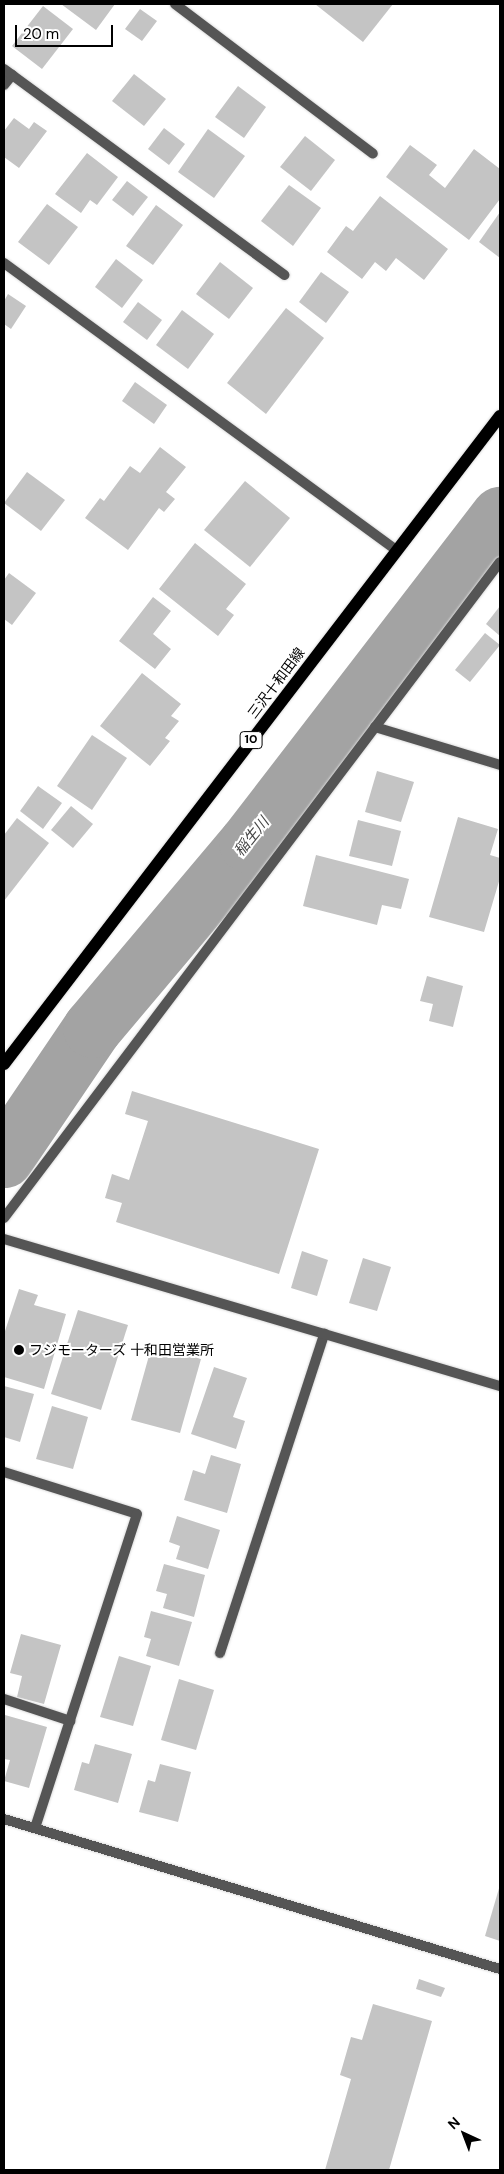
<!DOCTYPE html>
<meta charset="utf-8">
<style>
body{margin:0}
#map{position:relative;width:504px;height:2174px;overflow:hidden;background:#fff;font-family:"DM Sans","Noto Sans JP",sans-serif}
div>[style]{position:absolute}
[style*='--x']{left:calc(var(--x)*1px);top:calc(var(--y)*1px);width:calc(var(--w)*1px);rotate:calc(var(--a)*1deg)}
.river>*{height:59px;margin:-29.5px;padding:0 29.5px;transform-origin:29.5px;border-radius:29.5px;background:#a3a3a3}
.building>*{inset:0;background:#c4c4c4}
.roads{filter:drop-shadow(0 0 1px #dbdbdb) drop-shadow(0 0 1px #dbdbdb)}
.service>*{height:10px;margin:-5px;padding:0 5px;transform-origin:5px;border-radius:5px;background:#555}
.minor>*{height:10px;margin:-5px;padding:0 5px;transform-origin:5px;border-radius:5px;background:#555}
.primary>*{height:12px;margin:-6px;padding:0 6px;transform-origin:6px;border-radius:6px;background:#000}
.dots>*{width:14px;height:14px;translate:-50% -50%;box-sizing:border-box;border:2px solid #fff;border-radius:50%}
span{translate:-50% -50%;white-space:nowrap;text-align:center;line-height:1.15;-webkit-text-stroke:4px #fff;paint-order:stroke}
.shield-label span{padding:1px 4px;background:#fff;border:1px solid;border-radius:4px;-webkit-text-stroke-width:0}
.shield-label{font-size:12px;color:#000;font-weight:700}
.street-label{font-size:14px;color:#000}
.poi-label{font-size:14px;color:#000}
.left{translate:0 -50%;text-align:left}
.water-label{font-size:15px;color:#444;font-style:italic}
.frame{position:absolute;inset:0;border:5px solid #000;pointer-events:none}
.north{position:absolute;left:439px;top:2109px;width:50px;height:50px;-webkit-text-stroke:4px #fff;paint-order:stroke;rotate:317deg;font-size:14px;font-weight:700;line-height:20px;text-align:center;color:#000}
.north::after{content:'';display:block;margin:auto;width:18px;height:22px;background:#000;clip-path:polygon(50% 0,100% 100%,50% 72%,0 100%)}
.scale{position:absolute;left:15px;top:25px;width:98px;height:22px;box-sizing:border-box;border:2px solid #000;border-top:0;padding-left:6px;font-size:15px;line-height:18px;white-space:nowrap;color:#000;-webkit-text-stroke:4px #fff;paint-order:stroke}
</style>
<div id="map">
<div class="river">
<div style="--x:4;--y:1158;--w:157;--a:-55.9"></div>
<div style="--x:92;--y:1028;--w:242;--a:-49.9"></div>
<div style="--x:248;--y:843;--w:413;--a:-52.4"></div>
</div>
<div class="building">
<div style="clip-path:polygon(61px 4px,115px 4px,96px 30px)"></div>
<div style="clip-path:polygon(315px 4px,393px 4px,363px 42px)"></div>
<div style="clip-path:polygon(43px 6px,73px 29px,42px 69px,12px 46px)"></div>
<div style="clip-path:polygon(140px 9px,157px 21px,142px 41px,125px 29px)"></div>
<div style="clip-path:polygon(134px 74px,166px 99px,144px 126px,112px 101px)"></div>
<div style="clip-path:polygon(238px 86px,266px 107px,244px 138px,215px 117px)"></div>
<div style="clip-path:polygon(14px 118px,29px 129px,34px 122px,47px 131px,19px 168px,4px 157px,4px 131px)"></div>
<div style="clip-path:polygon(164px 128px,185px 144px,169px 165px,148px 149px)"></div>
<div style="clip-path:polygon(208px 129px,245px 156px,214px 198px,178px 172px)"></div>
<div style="clip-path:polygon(305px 136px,335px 160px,311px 191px,280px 167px)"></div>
<div style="clip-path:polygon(410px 145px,437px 165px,429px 175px,445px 188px,474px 149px,500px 169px,500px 199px,469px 240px,386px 177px)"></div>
<div style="clip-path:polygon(87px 153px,118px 177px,97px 205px,90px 200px,81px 213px,55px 194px)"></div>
<div style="clip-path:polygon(127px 181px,148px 197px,133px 216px,112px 200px)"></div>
<div style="clip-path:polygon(289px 185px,321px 208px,293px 246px,261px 221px)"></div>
<div style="clip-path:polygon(380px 196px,448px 249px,424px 280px,396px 258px,386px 271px,375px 262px,362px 279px,327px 252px,346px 226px,353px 231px)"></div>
<div style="clip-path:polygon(47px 204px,78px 227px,49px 265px,18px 242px)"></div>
<div style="clip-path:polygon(156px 205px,183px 225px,153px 265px,126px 246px)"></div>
<div style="clip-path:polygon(500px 212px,500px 258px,479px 242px)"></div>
<div style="clip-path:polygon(116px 259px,143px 280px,122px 308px,95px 287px)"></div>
<div style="clip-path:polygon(220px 262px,253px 288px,229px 319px,196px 294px)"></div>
<div style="clip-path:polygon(321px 272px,349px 292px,326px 323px,299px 302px)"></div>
<div style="clip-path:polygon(8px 294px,26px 306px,11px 329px,4px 324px,4px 301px)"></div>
<div style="clip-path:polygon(138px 302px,162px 320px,147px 340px,123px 322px)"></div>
<div style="clip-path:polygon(286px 308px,324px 338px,266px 414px,227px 383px)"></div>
<div style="clip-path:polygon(182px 310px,214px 334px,188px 369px,156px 345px)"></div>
<div style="clip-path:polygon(135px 382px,167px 405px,154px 424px,122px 401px)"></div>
<div style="clip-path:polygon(160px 447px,186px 467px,166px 492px,175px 499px,164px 512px,159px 508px,128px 550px,85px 518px,100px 498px,104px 501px,130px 466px,140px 473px)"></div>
<div style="clip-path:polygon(27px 472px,65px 500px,41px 531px,4px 503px)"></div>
<div style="clip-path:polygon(245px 481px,290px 518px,250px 567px,204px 530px)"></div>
<div style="clip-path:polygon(195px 543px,246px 584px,226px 609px,234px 615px,218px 636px,159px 589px)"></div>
<div style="clip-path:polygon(9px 573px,36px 593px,12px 625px,4px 619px,4px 580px)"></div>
<div style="clip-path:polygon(153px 597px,171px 611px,153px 634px,171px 649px,155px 669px,119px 641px)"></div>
<div style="clip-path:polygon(500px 606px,500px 636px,486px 624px)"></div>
<div style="clip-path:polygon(485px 633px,500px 645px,470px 682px,455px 670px)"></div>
<div style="clip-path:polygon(142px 673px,181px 704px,171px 716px,179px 721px,165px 738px,170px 741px,150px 766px,100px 726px)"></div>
<div style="clip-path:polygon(92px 735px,127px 758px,92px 810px,57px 786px)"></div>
<div style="clip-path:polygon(377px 771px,414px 782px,401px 822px,365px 812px)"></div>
<div style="clip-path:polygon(38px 786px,62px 803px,43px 829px,20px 811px)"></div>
<div style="clip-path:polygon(71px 806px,93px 824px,73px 848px,51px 830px)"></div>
<div style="clip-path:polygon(458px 817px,498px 829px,490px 855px,500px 858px,500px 878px,484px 932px,429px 917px)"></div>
<div style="clip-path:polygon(17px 818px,49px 843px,4px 901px,4px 835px)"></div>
<div style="clip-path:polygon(358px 820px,401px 831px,392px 866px,349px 856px)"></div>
<div style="clip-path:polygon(316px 855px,409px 879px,401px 909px,382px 905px,377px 925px,303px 906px)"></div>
<div style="clip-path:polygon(427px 976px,463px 986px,453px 1027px,429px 1021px,433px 1004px,420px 1001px)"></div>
<div style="clip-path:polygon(132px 1091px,319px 1149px,279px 1274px,116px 1222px,122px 1203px,105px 1198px,112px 1174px,129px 1180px,148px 1121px,125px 1114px)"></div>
<div style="clip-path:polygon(302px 1251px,328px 1260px,317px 1296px,291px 1288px)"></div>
<div style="clip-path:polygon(363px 1258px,391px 1267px,377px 1311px,349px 1303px)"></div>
<div style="clip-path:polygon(19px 1289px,38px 1295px,34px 1305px,66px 1314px,44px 1389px,4px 1377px,4px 1334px)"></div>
<div style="clip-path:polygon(78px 1310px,128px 1325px,101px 1410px,51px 1394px)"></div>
<div style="clip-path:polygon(152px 1345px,201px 1359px,180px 1433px,131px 1420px)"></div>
<div style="clip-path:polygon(214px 1367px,247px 1378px,233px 1417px,245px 1421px,236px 1449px,191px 1434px)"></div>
<div style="clip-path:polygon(4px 1386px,34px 1394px,20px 1442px,4px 1437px)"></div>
<div style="clip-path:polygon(52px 1406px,88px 1417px,73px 1469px,36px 1459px)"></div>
<div style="clip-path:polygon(211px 1455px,241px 1464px,227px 1513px,184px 1500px,193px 1470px,205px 1474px)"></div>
<div style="clip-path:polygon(177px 1516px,220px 1530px,208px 1569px,176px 1559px,180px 1546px,169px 1542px)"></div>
<div style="clip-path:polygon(164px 1564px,205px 1575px,194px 1617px,163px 1608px,167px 1594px,156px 1591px)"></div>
<div style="clip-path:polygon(151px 1611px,192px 1622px,179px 1666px,146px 1656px,151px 1639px,144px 1637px)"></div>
<div style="clip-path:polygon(21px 1634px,61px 1645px,44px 1704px,17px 1697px,22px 1676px,10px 1673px)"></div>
<div style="clip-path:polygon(119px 1656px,151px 1666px,133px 1726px,100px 1717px)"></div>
<div style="clip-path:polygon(179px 1679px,214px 1690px,196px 1750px,161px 1740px)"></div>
<div style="clip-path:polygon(5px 1715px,47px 1727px,29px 1788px,4px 1781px,10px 1760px,4px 1759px)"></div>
<div style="clip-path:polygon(95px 1744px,132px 1754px,118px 1803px,74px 1790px,82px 1762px,89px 1764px)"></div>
<div style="clip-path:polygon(160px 1764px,191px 1772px,178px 1822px,139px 1812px,148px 1780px,155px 1782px)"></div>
<div style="clip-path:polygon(500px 1885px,500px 1941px,485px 1936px)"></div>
<div style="clip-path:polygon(419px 1979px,445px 1988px,441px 1997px,416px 1989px)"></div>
<div style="clip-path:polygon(373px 2004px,432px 2021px,389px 2170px,325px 2170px,351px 2079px,340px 2075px,351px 2037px,362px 2040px)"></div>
</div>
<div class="roads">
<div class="service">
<div style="--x:4;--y:85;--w:13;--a:-51"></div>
<div style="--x:4;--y:1472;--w:139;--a:17.5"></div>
<div style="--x:137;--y:1514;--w:330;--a:108"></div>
<div style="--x:220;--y:1653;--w:336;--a:-71.9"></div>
<div style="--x:4;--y:1699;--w:70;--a:18.4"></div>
</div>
<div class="minor">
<div style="--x:175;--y:4;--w:248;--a:37.1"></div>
<div style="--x:4;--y:69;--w:348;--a:36.3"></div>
<div style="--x:4;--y:263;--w:486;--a:36.2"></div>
<div style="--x:375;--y:727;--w:131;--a:16.9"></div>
<div style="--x:4;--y:1218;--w:822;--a:-52.91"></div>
<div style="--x:4;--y:1239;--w:517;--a:16.51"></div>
<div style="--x:4;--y:1819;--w:518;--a:16.83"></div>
</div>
<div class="primary">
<div style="--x:4;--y:1064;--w:816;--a:-52.57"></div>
</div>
</div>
<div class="dots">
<div style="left:19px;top:1350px;background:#000"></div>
</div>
<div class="shield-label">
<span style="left:251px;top:740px">10</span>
</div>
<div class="street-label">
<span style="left:276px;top:683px;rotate:-53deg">三沢十和田線</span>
</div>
<div class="poi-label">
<span class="left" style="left:29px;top:1350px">フジモーターズ 十和田営業所</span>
</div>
<div class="water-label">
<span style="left:252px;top:837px;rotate:-51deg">稲生川</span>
</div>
<div class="frame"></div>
<div class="north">N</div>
<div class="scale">20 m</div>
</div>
